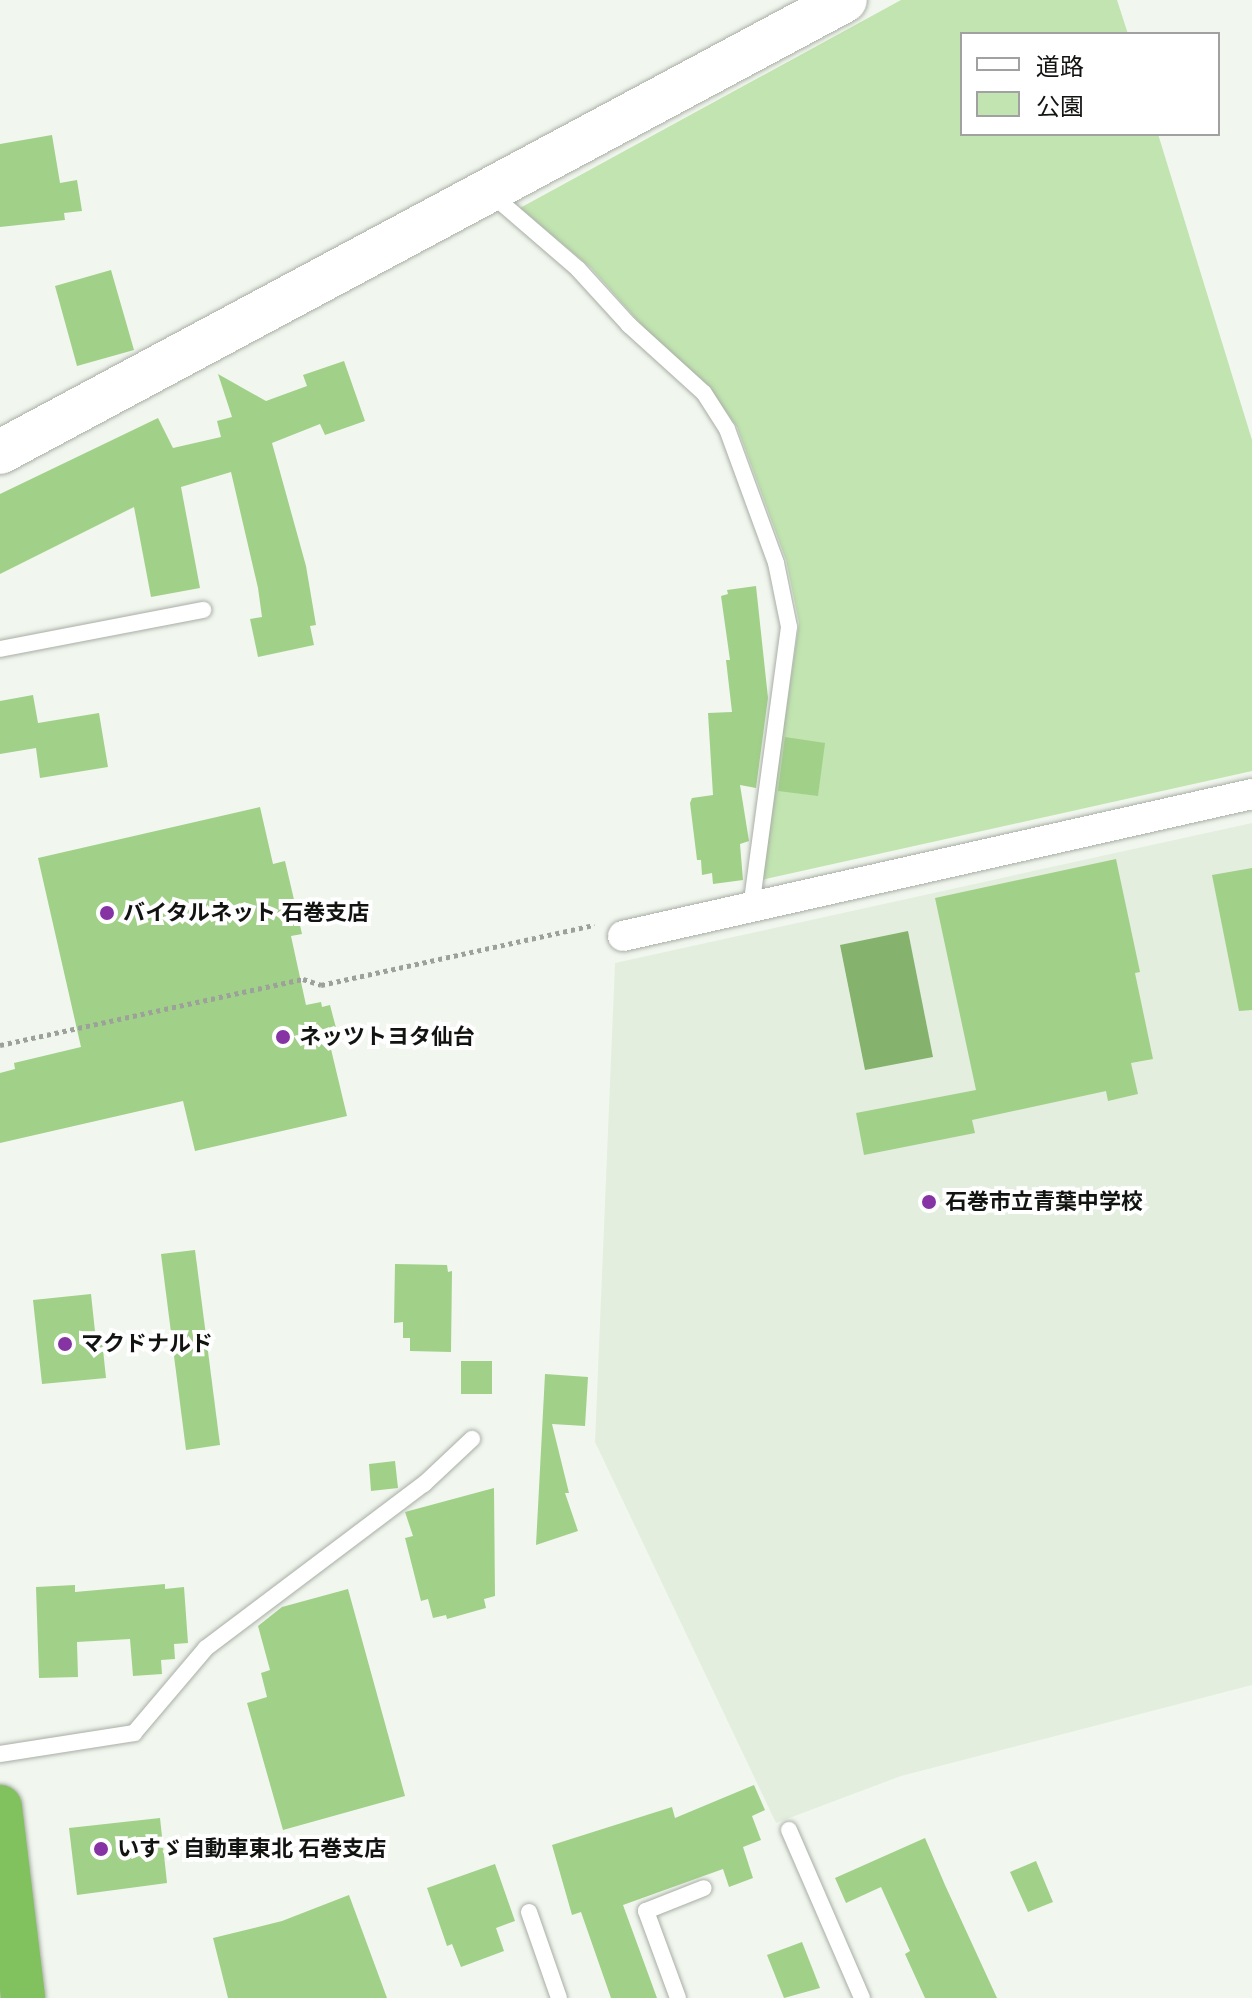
<!DOCTYPE html>
<meta charset="utf-8">
<style>
body{margin:0}
#map{position:relative;width:1252px;height:1998px;overflow:hidden;background:#f1f7ee;font-family:"DM Sans","Noto Sans JP",sans-serif}
div>[style]{position:absolute}
[style*='--x']{left:calc(var(--x)*1px);top:calc(var(--y)*1px);width:calc(var(--w)*1px);rotate:calc(var(--a)*1deg)}
.built>*{inset:0;background:#e3eede}
.green>*{inset:0;background:#c1e4b0}
.water>*{inset:0;background:#85b36e}
.building>*{inset:0;background:#a1d089}
.path>*{height:5px;margin-top:-2.5px;transform-origin:0;background:repeating-linear-gradient(90deg,#9ca19a 0 4px,transparent 0 8px)}
.roads{filter:drop-shadow(0 0 2px #a8aea5) drop-shadow(0 0 2px #a8aea5)}
.lane>*{height:16px;margin:-8px;padding:0 8px;transform-origin:8px;border-radius:8px;background:#fff}
.street>*{height:30px;margin:-15px;padding:0 15px;transform-origin:15px;border-radius:15px;background:#fff}
.secondary>*{height:44px;margin:-22px;padding:0 22px;transform-origin:22px;border-radius:22px;background:#fff}
.highway>*{height:44px;margin:-22px;padding:0 22px;transform-origin:22px;border-radius:22px;background:#81c15e}
.dots>*{width:22px;height:22px;translate:-50% -50%;box-sizing:border-box;border:4px solid #fff;border-radius:50%}
span{translate:-50% -50%;white-space:nowrap;text-align:center;line-height:1.15;-webkit-text-stroke:8px #fff;paint-order:stroke}
.poi-label{font-size:22px;color:#121411;font-weight:700}
.left{translate:0 -50%;text-align:left}
.legend{position:absolute;left:960px;top:32px;width:260px;height:104px;box-sizing:border-box;background:#fff;border:2px solid #a0a1a0;margin:0;padding:10px 14px;list-style:none;font-size:24px;color:#121411}
.legend li{display:flex;align-items:center;gap:16px;height:40px}
.legend b{width:40px;border:2px solid #a0a1a0}
</style>
<div id="map">
<div class="built">
<div style="clip-path:polygon(1252px 823px,1252px 1685px,901px 1776px,776px 1823px,595px 1442px,615px 963px)"></div>
</div>
<div class="green">
<div style="clip-path:polygon(901px 0,1117px 0,1128px 34px,962px 34px,962px 134px,1158px 134px,1252px 440px,1252px 771px,761px 880px,799px 623px,786px 560px,737px 427px,712px 392px,646px 330px,591px 268px,520px 208px)"></div>
</div>
<div class="water">
<div style="clip-path:polygon(908px 931px,933px 1057px,865px 1070px,840px 945px)"></div>
</div>
<div class="building">
<div style="clip-path:polygon(52px 135px,60px 183px,77px 180px,82px 211px,64px 213px,65px 220px,0 227px,0 144px)"></div>
<div style="clip-path:polygon(111px 270px,134px 350px,77px 366px,55px 286px)"></div>
<div style="clip-path:polygon(344px 361px,365px 421px,325px 435px,320px 424px,272px 443px,306px 566px,316px 625px,310px 626px,314px 645px,258px 657px,250px 619px,262px 617px,258px 588px,231px 472px,181px 487px,200px 588px,151px 597px,134px 507px,0 574px,0 494px,158px 418px,173px 448px,221px 437px,217px 421px,232px 417px,218px 374px,266px 401px,307px 386px,303px 375px)"></div>
<div style="clip-path:polygon(756px 586px,768px 698px,756px 788px,740px 785px,749px 841px,740px 844px,743px 880px,713px 884px,712px 873px,702px 875px,701px 860px,697px 860px,690px 803px,692px 798px,713px 795px,708px 713px,732px 712px,726px 660px,730px 660px,721px 596px,728px 594px,727px 590px)"></div>
<div style="clip-path:polygon(33px 695px,38px 723px,99px 713px,108px 767px,40px 778px,36px 748px,0 754px,0 701px)"></div>
<div style="clip-path:polygon(785px 737px,825px 743px,818px 796px,778px 791px)"></div>
<div style="clip-path:polygon(260px 807px,273px 864px,285px 861px,302px 934px,291px 936px,306px 1005px,321px 1002px,322px 1007px,330px 1005px,340px 1043px,330px 1045px,347px 1116px,195px 1151px,183px 1101px,0 1143px,0 1073px,15px 1069px,14px 1063px,81px 1047px,38px 858px)"></div>
<div style="clip-path:polygon(1116px 859px,1140px 972px,1135px 973px,1153px 1059px,1131px 1063px,1138px 1094px,1108px 1101px,1106px 1091px,972px 1120px,975px 1133px,864px 1155px,856px 1113px,976px 1090px,935px 898px)"></div>
<div style="clip-path:polygon(1252px 868px,1252px 1010px,1239px 1011px,1212px 875px)"></div>
<div style="clip-path:polygon(195px 1250px,220px 1445px,186px 1450px,161px 1254px)"></div>
<div style="clip-path:polygon(395px 1264px,447px 1265px,448px 1272px,452px 1271px,451px 1352px,410px 1351px,410px 1338px,403px 1338px,403px 1322px,394px 1323px)"></div>
<div style="clip-path:polygon(91px 1294px,96px 1341px,102px 1340px,106px 1378px,42px 1384px,33px 1300px)"></div>
<div style="clip-path:polygon(461px 1361px,492px 1361px,492px 1394px,461px 1394px)"></div>
<div style="clip-path:polygon(545px 1374px,588px 1377px,585px 1426px,552px 1424px,569px 1493px,565px 1493px,578px 1531px,536px 1545px)"></div>
<div style="clip-path:polygon(395px 1461px,398px 1488px,371px 1491px,369px 1464px)"></div>
<div style="clip-path:polygon(494px 1488px,495px 1596px,484px 1599px,486px 1608px,447px 1619px,446px 1615px,433px 1618px,428px 1599px,421px 1601px,405px 1538px,413px 1536px,405px 1512px)"></div>
<div style="clip-path:polygon(165px 1584px,165px 1589px,184px 1587px,188px 1643px,174px 1644px,175px 1659px,161px 1660px,162px 1674px,133px 1676px,130px 1639px,77px 1642px,78px 1677px,39px 1678px,36px 1587px,75px 1585px,75px 1592px)"></div>
<div style="clip-path:polygon(348px 1589px,405px 1796px,283px 1830px,247px 1703px,267px 1697px,261px 1673px,270px 1670px,258px 1626px,282px 1607px)"></div>
<div style="clip-path:polygon(754px 1785px,765px 1810px,752px 1816px,761px 1840px,743px 1847px,753px 1878px,729px 1887px,723px 1869px,623px 1905px,657px 1998px,611px 1998px,581px 1912px,572px 1915px,552px 1845px,672px 1807px,675px 1818px)"></div>
<div style="clip-path:polygon(160px 1818px,167px 1883px,77px 1895px,69px 1828px)"></div>
<div style="clip-path:polygon(925px 1838px,945px 1885px,997px 1998px,925px 1998px,905px 1954px,910px 1951px,881px 1887px,846px 1903px,835px 1878px)"></div>
<div style="clip-path:polygon(1036px 1861px,1053px 1902px,1028px 1912px,1010px 1872px)"></div>
<div style="clip-path:polygon(495px 1864px,515px 1921px,496px 1928px,504px 1951px,461px 1967px,452px 1944px,447px 1946px,427px 1888px)"></div>
<div style="clip-path:polygon(349px 1895px,387px 1998px,228px 1998px,213px 1938px,282px 1921px)"></div>
<div style="clip-path:polygon(802px 1942px,820px 1988px,784px 1998px,767px 1955px)"></div>
</div>
<div class="path">
<div style="--x:0;--y:1045;--w:310;--a:-12.3"></div>
<div style="--x:303;--y:979;--w:19;--a:18"></div>
<div style="--x:321;--y:985;--w:280;--a:-12.4"></div>
</div>
<div class="roads">
<div class="lane">
<div style="--x:490;--y:193;--w:116;--a:40.8"></div>
<div style="--x:578;--y:269;--w:76;--a:47.7"></div>
<div style="--x:629;--y:325;--w:101;--a:42.2"></div>
<div style="--x:704;--y:393;--w:43;--a:57.4"></div>
<div style="--x:727;--y:429;--w:143;--a:69.9"></div>
<div style="--x:776;--y:563;--w:65;--a:78.5"></div>
<div style="--x:789;--y:627;--w:283;--a:97.7"></div>
<div style="--x:0;--y:649;--w:207;--a:-10.9"></div>
<div style="--x:0;--y:1754;--w:136;--a:-8.9"></div>
<div style="--x:134;--y:1733;--w:111;--a:-49.7"></div>
<div style="--x:206;--y:1648;--w:273;--a:-37"></div>
<div style="--x:424;--y:1484;--w:66;--a:-43.2"></div>
<div style="--x:789;--y:1830;--w:183;--a:66.5"></div>
<div style="--x:529;--y:1912;--w:91;--a:70.8"></div>
<div style="--x:678;--y:1998;--w:93;--a:-110.2"></div>
<div style="--x:646;--y:1911;--w:62;--a:-21.6"></div>
</div>
<div class="street">
<div style="--x:623;--y:936;--w:645;--a:-12.72"></div>
</div>
<div class="secondary">
<div style="--x:0;--y:452;--w:958;--a:-28.14"></div>
</div>
<div class="highway">
<div style="--x:0;--y:1807;--w:192;--a:83.1"></div>
</div>
</div>
<div class="dots">
<div style="left:107px;top:913px;background:#8634a3"></div>
<div style="left:283px;top:1037px;background:#8634a3"></div>
<div style="left:929px;top:1202px;background:#8634a3"></div>
<div style="left:65px;top:1344px;background:#8634a3"></div>
<div style="left:101px;top:1849px;background:#8634a3"></div>
</div>
<div class="poi-label">
<span class="left" style="left:123px;top:913px">バイタルネット 石巻支店</span>
<span class="left" style="left:299px;top:1037px">ネッツトヨタ仙台</span>
<span class="left" style="left:945px;top:1202px">石巻市立青葉中学校</span>
<span class="left" style="left:81px;top:1344px">マクドナルド</span>
<span class="left" style="left:117px;top:1849px">いすゞ自動車東北 石巻支店</span>
</div>
<ul class="legend">
<li><b style="height:10px;background:#fff"></b>道路</li>
<li><b style="height:22px;background:#c1e4b0"></b>公園</li>
</ul>
</div>
